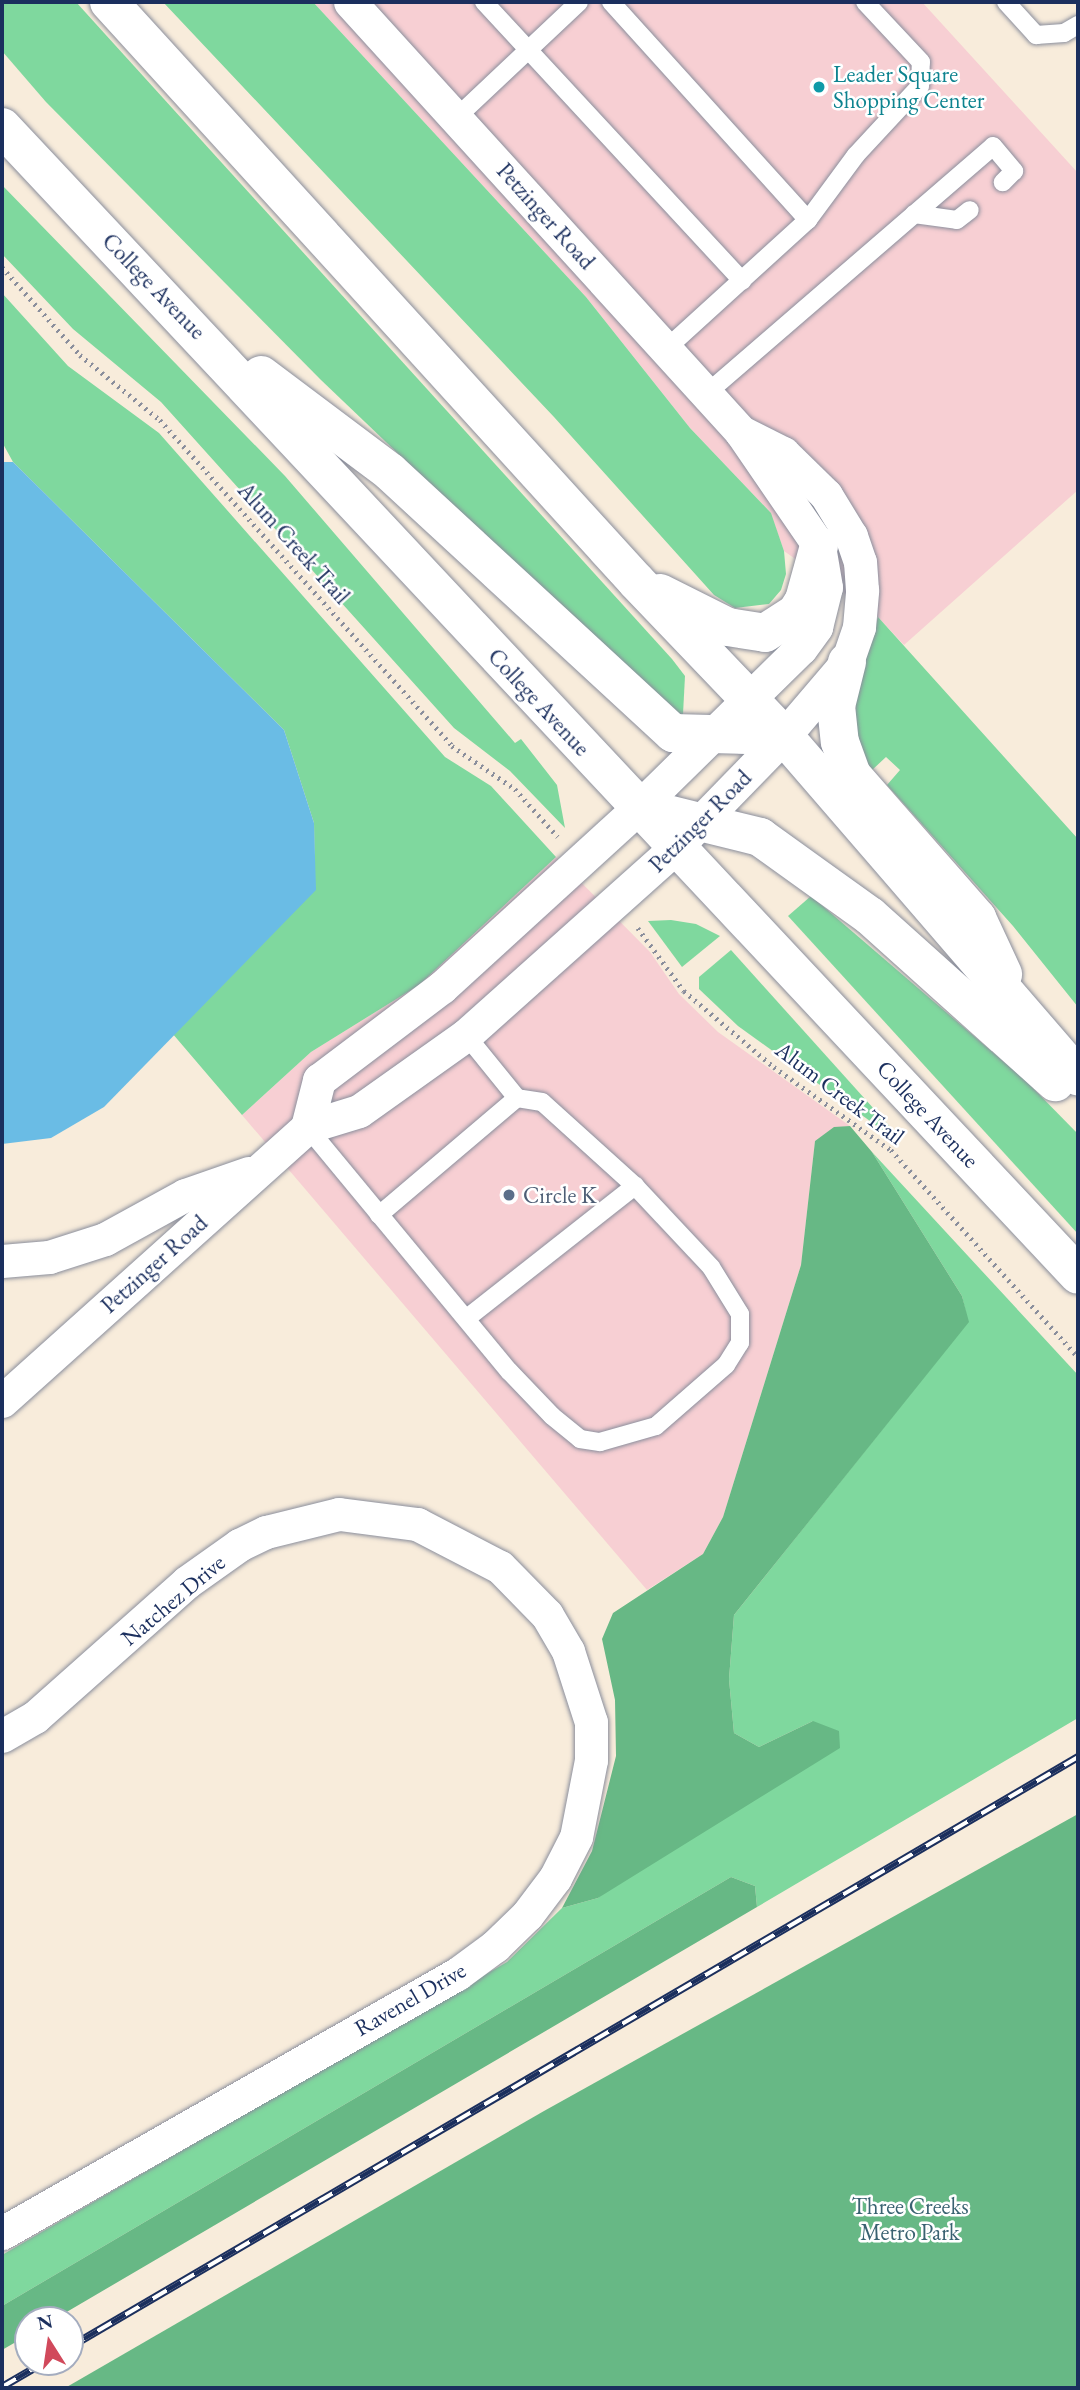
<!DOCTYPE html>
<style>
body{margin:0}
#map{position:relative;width:1080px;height:2390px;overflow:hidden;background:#f8ecdb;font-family:"EB Garamond",serif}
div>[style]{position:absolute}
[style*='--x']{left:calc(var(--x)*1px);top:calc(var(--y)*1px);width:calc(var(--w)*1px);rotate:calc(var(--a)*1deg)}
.built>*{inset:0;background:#f7cfd3}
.green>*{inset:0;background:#7fd89e}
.forest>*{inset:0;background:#67b885}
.water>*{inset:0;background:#6abce5}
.path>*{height:4.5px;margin-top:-2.25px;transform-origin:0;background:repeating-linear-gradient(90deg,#8a8e9c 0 2px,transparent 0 7px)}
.roads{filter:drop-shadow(0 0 2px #8a8e9c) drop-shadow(0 0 2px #8a8e9c)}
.lane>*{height:18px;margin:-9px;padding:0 9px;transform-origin:9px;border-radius:9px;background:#fff}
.street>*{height:33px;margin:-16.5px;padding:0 16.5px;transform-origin:16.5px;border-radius:16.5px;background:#fff}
.highway>*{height:38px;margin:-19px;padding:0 19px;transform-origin:19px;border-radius:19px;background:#fff}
.rail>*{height:8px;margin-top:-4px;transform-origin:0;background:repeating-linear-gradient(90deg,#fff 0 16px,#1b2f5e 0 32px);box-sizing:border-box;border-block:2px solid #1b2f5e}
.dots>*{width:19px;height:19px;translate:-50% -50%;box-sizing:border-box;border:4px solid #fff;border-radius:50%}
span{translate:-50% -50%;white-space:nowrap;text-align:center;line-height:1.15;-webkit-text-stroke:5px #fff;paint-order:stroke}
.culture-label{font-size:23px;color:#0d838f}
.left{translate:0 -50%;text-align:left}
.street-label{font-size:23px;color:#1b2f5e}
.service-label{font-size:23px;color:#4e5e75}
.park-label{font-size:23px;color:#396271}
.frame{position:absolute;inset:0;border:4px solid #1b2f5e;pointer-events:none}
.north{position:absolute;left:14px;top:2306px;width:70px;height:70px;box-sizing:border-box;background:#fff;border:2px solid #a4acbf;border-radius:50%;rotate:348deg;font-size:19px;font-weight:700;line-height:28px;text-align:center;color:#1b2f5e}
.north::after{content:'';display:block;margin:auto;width:24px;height:32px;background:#d1495b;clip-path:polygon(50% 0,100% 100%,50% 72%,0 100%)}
</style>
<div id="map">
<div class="built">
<div style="clip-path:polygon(313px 2px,922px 2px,1078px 173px,1078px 490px,904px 645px,878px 617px,784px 551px,770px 512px,690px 428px,586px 297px)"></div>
<div style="clip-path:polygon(556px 857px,650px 952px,679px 994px,718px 1032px,850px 1126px,834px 1128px,815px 1141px,801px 1265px,723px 1517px,703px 1554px,647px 1590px,242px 1115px,311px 1052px,419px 985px)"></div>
</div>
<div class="green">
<div style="clip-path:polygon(2px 2px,76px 2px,672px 659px,685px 676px,683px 714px,673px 716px,321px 380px,46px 102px,2px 51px)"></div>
<div style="clip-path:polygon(163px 2px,313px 2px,586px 297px,690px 428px,771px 513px,784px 551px,786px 574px,781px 590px,769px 604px,735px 608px,714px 595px,554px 417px)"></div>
<div style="clip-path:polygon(2px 185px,285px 476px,515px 743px,521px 739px,557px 785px,565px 828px,510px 771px,454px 728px,161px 402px,73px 329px,2px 254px)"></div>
<div style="clip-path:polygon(2px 293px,68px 366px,159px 433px,445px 757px,491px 786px,556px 857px,419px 985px,311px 1052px,242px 1115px,172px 1033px,315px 890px,314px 823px,284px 730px,13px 462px,2px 442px)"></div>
<div style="clip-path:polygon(878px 617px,1078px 839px,1078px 1007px,1013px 926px,887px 785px,900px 770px,886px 757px,871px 771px,857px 749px,855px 691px)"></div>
<div style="clip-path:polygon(811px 896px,1025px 1080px,1078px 1134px,1078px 1234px,788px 916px)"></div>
<div style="clip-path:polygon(671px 920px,696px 924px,720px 936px,682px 967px,648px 921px)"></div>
<div style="clip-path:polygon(731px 950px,892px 1129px,888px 1134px,738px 1026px,699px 989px,699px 977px)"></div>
<div style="clip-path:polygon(872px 1152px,1078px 1375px,1078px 1718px,757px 1907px,755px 1886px,731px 1877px,2px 2306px,2px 2255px,507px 1962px,562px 1908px,598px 1898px,813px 1721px,759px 1747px,734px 1733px,729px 1679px,734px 1615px,968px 1322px,962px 1296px)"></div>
</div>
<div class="forest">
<div style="clip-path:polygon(850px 1126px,872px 1152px,962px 1296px,969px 1322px,734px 1615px,729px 1679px,734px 1733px,759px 1747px,813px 1721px,839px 1731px,840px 1748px,598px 1898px,562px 1908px,592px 1851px,616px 1756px,615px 1700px,602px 1639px,613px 1613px,703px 1554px,723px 1517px,801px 1265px,815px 1141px,834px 1127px)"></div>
<div style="clip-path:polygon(1078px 1814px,1078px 2388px,65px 2388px,544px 2111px)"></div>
<div style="clip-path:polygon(731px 1877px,755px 1886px,757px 1907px,53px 2320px,28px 2320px,28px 2335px,2px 2350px,2px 2306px)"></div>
</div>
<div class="water">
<div style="clip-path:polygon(2px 462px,13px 462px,284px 730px,314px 823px,316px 890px,104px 1107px,51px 1138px,2px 1144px)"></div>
</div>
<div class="path">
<div style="--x:2;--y:267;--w:118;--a:48.4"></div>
<div style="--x:80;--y:355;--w:103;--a:39.1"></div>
<div style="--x:160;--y:420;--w:438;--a:48.1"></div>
<div style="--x:452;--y:746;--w:76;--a:34.3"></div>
<div style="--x:515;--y:789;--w:64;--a:48.1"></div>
<div style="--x:638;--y:928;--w:78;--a:53.9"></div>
<div style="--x:684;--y:991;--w:118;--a:40.2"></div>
<div style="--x:774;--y:1067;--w:143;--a:35.4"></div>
<div style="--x:891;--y:1150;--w:279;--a:47.9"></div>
</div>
<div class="roads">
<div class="lane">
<div style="--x:484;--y:2;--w:380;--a:47.2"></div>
<div style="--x:611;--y:2;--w:294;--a:47.9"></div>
<div style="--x:1006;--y:2;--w:45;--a:47.7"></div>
<div style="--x:1036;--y:35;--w:28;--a:-4"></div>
<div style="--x:1064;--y:33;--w:16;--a:-30"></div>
<div style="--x:456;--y:118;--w:169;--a:-43.3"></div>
<div style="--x:914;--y:214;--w:43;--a:7.9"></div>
<div style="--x:957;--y:220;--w:16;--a:-38"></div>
<div style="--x:666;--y:349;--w:192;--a:-42.3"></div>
<div style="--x:808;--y:220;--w:81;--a:-53.6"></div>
<div style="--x:856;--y:155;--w:94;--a:-47.2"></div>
<div style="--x:920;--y:86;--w:24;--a:-88"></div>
<div style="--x:921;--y:62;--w:82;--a:-133"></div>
<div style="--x:706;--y:394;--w:379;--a:-40.8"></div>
<div style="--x:993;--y:146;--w:33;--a:50"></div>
<div style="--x:1014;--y:171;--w:16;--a:135"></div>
<div style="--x:307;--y:1127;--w:317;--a:50.4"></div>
<div style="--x:509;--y:1371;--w:62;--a:46.3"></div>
<div style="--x:552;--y:1416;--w:36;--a:39"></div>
<div style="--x:580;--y:1439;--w:20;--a:9"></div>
<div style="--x:600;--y:1442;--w:58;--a:-15.9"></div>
<div style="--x:656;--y:1426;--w:93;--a:-41.1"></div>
<div style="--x:726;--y:1365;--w:26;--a:-58"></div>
<div style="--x:740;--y:1343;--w:29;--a:-90"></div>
<div style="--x:740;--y:1314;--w:55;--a:-121.7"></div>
<div style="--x:711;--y:1267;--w:111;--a:-133.2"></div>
<div style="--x:635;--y:1186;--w:125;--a:-137.9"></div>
<div style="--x:542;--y:1102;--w:25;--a:-171"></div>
<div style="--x:517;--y:1098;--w:81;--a:-129"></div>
<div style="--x:379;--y:1215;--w:181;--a:-40.3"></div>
<div style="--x:467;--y:1318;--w:214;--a:-38.2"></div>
</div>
<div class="street">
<div style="--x:307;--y:1127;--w:49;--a:-75.7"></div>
<div style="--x:319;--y:1080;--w:154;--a:-37.1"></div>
<div style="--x:442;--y:987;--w:267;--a:-42.4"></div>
<div style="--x:639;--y:807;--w:227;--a:-44.5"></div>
<div style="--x:801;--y:648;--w:26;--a:-54"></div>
<div style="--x:816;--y:627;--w:41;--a:-76"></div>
<div style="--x:826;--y:587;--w:42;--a:-99.7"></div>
<div style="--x:819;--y:546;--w:138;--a:-124.4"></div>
<div style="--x:741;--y:432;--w:581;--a:-132.28"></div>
<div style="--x:2;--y:1261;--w:47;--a:-4.9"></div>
<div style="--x:49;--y:1257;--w:59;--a:-17.8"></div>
<div style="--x:105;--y:1239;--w:91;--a:-28.8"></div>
<div style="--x:185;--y:1195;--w:67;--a:-19.2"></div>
<div style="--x:2;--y:1401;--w:410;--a:-41.9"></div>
<div style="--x:307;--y:1127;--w:54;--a:-17.1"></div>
<div style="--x:359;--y:1111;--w:131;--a:-35.4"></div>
<div style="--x:466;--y:1035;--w:282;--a:-41.8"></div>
<div style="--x:676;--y:847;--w:155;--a:-45.8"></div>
<div style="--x:784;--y:736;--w:97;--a:-49.6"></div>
<div style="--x:847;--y:662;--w:37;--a:-71"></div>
<div style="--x:859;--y:627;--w:37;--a:-85"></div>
<div style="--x:862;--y:590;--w:28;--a:-94"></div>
<div style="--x:860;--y:562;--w:28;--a:-109"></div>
<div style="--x:851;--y:536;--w:48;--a:-121.4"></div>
<div style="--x:826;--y:495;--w:60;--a:-135.7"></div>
<div style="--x:783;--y:453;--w:47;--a:-153.4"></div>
<div style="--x:2;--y:1736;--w:38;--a:-30"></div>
<div style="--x:35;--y:1717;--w:203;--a:-41.6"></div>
<div style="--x:187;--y:1582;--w:64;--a:-35.4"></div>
<div style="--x:239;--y:1545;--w:30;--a:-26"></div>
<div style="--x:266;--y:1532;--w:75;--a:-13.9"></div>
<div style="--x:339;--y:1514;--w:79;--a:7.3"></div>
<div style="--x:417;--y:1524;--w:93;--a:27.4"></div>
<div style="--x:500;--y:1567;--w:67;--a:45.6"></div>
<div style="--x:547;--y:1615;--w:42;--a:59.7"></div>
<div style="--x:568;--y:1651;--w:75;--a:72.1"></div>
<div style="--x:591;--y:1722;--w:38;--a:90"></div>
<div style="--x:591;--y:1760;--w:78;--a:101"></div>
<div style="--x:576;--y:1837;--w:46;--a:117.1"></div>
<div style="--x:555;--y:1878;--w:46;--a:127.1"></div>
<div style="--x:527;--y:1915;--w:45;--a:135.9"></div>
<div style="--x:495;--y:1946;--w:47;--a:143.6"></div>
<div style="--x:457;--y:1974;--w:524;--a:150.35"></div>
</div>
<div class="highway">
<div style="--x:109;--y:2;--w:783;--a:47.69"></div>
<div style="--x:636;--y:581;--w:214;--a:46.3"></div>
<div style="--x:784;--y:736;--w:450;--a:49.2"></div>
<div style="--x:2;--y:127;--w:1573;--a:46.85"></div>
<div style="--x:261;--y:375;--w:161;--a:36.9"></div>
<div style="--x:390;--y:472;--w:385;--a:42.7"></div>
<div style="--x:673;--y:733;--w:111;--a:1.5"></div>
<div style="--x:660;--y:593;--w:76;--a:26.6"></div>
<div style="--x:728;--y:627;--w:37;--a:9"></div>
<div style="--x:765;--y:633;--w:37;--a:-33"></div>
<div style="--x:796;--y:613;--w:15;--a:-58"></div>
<div style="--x:804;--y:600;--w:56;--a:-74.5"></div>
<div style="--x:847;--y:662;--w:45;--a:104"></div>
<div style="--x:836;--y:706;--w:36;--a:84"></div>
<div style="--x:840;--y:742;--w:35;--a:70"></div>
<div style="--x:852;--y:775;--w:190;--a:48.8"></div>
<div style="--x:977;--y:918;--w:62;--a:65.1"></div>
<div style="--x:639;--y:807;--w:125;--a:13.9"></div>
<div style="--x:760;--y:837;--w:135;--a:35.7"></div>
<div style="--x:870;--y:916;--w:249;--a:41.9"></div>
</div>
</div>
<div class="rail">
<div style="--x:70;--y:2347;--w:1168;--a:-30.34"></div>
<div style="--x:2;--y:2387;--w:50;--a:-30.2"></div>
</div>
<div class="dots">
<div style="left:819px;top:87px;background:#0f9aa8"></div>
<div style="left:509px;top:1195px;background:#5c6f8a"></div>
</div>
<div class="culture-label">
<span class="left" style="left:833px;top:87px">Leader Square<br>Shopping Center</span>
</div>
<div class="street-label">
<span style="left:546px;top:216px;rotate:48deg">Petzinger Road</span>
<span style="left:154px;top:286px;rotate:46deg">College Avenue</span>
<span style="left:294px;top:543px;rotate:48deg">Alum Creek Trail</span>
<span style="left:539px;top:702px;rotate:47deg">College Avenue</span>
<span style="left:700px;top:821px;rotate:-45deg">Petzinger Road</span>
<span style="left:840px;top:1093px;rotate:37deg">Alum Creek Trail</span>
<span style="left:928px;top:1114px;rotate:47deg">College Avenue</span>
<span style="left:154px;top:1264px;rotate:-42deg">Petzinger Road</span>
<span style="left:173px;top:1600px;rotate:-40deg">Natchez Drive</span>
<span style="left:410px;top:1999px;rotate:-30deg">Ravenel Drive</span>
</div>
<div class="service-label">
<span class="left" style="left:523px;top:1195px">Circle K</span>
</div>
<div class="park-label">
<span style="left:910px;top:2219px">Three Creeks<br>Metro Park</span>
</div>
<div class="frame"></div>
<div class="north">N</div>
</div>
